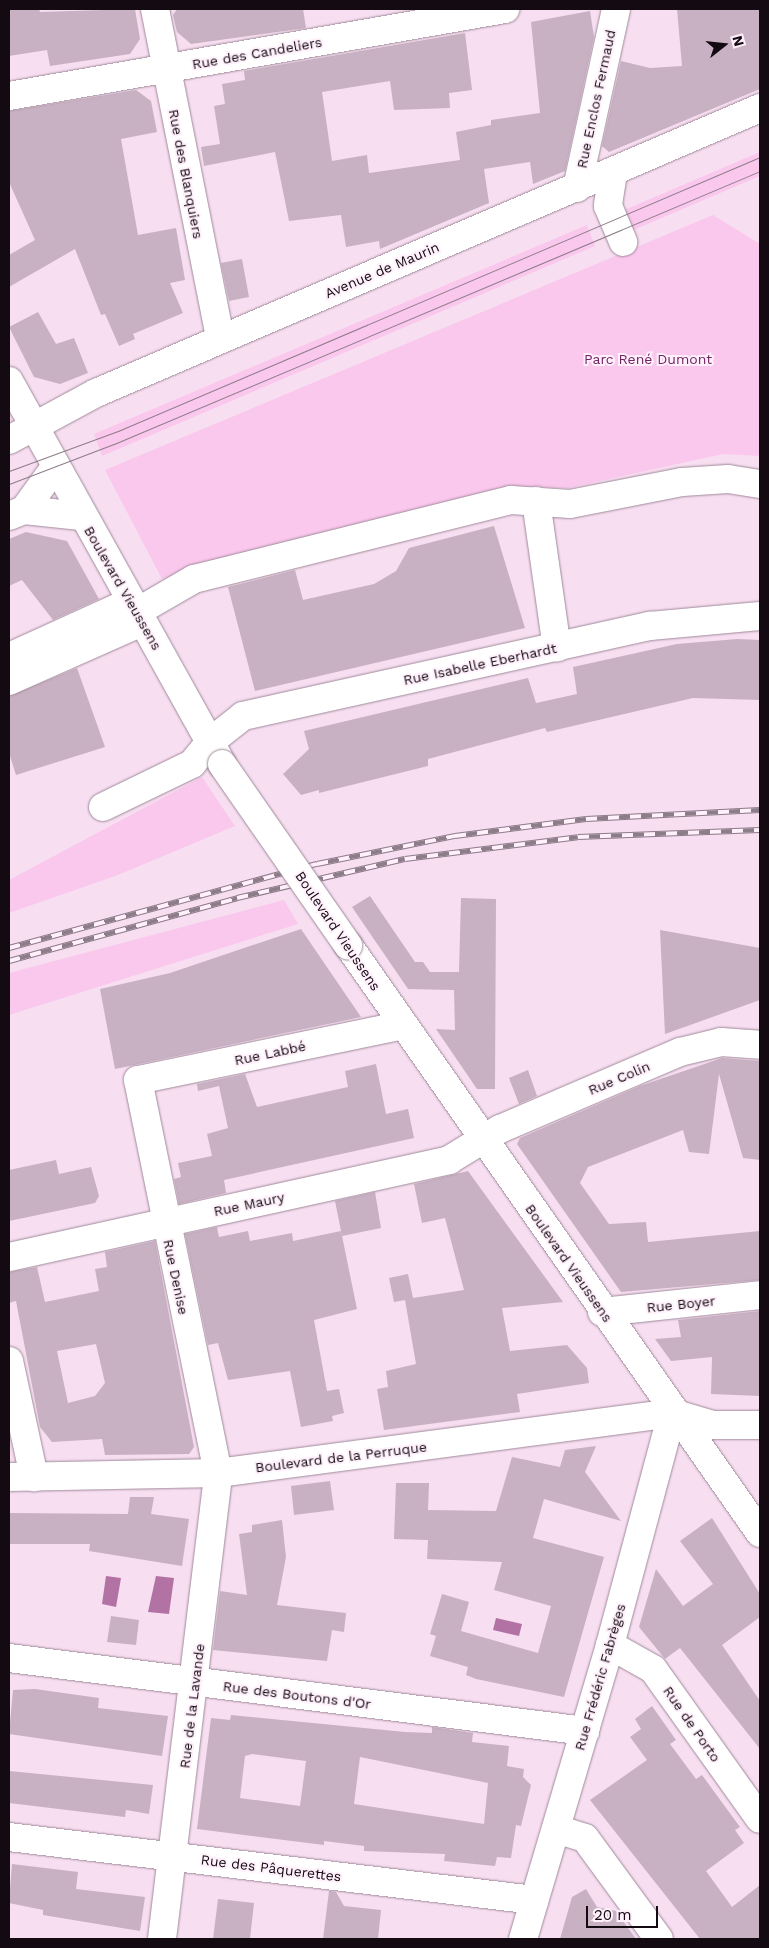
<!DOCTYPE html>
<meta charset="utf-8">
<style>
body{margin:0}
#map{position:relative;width:769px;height:1948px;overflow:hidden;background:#f7dff1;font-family:"Work Sans",sans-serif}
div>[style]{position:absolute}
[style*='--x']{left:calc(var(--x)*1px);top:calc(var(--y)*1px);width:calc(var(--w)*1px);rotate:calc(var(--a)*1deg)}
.green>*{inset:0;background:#fac7ed}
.water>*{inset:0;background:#b272a4}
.building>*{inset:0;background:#c8b1c2}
.roads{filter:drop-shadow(0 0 1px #9f899a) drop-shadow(0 0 1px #9f899a)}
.minor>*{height:28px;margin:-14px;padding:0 14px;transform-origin:14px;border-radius:14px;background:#fff}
.major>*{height:28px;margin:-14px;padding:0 14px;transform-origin:14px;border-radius:14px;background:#fff}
.tram>*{height:1px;margin:-0.5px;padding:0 0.5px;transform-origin:0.5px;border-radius:0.5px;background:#8d7c89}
.rail>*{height:5.5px;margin-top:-2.75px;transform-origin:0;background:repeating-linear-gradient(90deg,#fff0fb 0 11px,#8d7c89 0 22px);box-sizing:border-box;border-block:1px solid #8d7c89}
.bridges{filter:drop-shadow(0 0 1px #9f899a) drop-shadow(0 0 1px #9f899a)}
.major-bridge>*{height:28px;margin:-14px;padding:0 14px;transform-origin:14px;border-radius:14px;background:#fff}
span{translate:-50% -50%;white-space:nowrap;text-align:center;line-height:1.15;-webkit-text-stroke:4px #fff0fb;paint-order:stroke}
.street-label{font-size:14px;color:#130b11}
.park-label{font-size:14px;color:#702464}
.frame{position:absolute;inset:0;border:10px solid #130b11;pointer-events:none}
.north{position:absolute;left:699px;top:20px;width:50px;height:50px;-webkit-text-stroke:4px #fff0fb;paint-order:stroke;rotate:74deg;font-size:14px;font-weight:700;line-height:20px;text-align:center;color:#130b11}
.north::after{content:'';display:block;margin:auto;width:18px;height:22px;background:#130b11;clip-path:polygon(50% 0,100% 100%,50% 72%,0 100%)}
.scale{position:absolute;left:586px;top:1906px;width:72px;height:22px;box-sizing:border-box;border:2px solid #130b11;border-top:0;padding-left:6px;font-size:15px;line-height:18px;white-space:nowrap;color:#130b11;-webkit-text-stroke:4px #fff0fb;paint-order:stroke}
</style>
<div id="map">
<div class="green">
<div style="clip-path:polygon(760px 152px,760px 176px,631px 231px,622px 211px)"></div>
<div style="clip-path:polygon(713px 215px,760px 244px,760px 456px,723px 454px,568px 488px,523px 487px,162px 579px,105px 470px)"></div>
<div style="clip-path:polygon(587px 225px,595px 246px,102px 456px,94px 434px)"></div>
<div style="clip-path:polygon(202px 777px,235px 826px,118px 875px,9px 913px,9px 880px)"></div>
<div style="clip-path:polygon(284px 900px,298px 924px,9px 1015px,9px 973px)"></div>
</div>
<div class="water">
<div style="clip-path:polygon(106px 1576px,121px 1578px,116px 1607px,102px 1604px)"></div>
<div style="clip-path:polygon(156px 1576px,174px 1578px,169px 1614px,148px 1612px)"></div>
<div style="clip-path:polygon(496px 1618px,522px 1624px,519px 1636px,493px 1630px)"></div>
</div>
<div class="building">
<div style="clip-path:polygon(9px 9px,39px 9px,40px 12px,135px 9px,140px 39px,130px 54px,50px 66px,47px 50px,9px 56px)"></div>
<div style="clip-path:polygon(177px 9px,303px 9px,306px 28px,191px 44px,177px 32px,173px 15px)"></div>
<div style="clip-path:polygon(677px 9px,760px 9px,760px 89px,609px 152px,602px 146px,621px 61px,650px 68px,682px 66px)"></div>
<div style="clip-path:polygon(590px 11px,594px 37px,565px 171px,533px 184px,530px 162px,484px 169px,489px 203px,380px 249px,379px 241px,346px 247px,341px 215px,289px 221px,275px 152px,204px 166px,201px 147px,220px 144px,214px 106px,225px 104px,222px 84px,245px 80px,244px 71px,465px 33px,472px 90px,449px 93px,450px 108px,394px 110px,390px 81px,322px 92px,332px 161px,367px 155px,369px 173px,460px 160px,456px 132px,491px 125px,491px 120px,540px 113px,531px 22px)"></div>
<div style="clip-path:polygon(136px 90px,151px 101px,157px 132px,121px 139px,138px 235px,176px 228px,185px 280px,170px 283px,183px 313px,133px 334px,135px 339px,119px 346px,105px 314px,101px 315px,75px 249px,9px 287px,9px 255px,35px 240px,9px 182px,9px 111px)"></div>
<div style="clip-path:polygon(242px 259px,249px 297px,229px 301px,221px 263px)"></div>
<div style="clip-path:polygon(38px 312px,56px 344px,74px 338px,88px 373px,60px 384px,34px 377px,9px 327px)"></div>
<div style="clip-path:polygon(494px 526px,525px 628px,255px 691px,228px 587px,295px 570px,303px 600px,374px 584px,396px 571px,409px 548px)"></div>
<div style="clip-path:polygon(26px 532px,67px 541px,99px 599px,53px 620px,22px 580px,9px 586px,9px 539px)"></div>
<div style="clip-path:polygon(737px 639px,760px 640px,760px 700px,693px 698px,547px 732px,545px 728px,428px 759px,428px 766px,319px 793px,319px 790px,301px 795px,283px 774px,309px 749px,304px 731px,528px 678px,536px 703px,577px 694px,573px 667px,677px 644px)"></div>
<div style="clip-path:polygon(77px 668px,105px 747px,16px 775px,9px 753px,9px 696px)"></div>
<div style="clip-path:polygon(370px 896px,415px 962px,423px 962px,430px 972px,459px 972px,461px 898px,496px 899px,495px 1089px,477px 1089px,436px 1029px,455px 1030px,454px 990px,408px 989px,352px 907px)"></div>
<div style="clip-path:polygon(301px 929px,361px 1017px,115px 1069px,100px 989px,170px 973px)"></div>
<div style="clip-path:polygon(660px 930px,760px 948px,760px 1000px,665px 1034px)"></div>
<div style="clip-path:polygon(722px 1058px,760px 1061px,760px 1160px,743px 1158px,719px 1074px,709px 1154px,689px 1152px,683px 1130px,588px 1167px,580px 1183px,609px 1224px,646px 1222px,648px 1242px,760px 1231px,760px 1280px,621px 1292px,517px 1144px,520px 1138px,640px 1086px)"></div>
<div style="clip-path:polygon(376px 1064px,386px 1114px,408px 1109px,414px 1138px,224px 1180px,226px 1193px,179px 1204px,174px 1179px,181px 1177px,178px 1163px,212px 1156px,207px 1134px,228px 1128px,219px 1086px,198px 1091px,197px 1084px,245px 1074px,257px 1107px,348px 1087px,345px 1071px)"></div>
<div style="clip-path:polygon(528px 1070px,537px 1096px,519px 1104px,509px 1078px)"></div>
<div style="clip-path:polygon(56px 1160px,59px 1174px,91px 1167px,99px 1196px,95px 1203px,9px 1221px,9px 1170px)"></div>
<div style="clip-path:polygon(468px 1171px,563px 1302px,502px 1308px,510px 1351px,567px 1345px,587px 1368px,589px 1383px,517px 1394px,520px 1412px,384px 1430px,377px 1389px,388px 1387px,386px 1371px,416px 1364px,405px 1300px,394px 1302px,389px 1278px,408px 1274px,413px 1298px,464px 1290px,445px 1218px,422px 1223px,414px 1184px)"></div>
<div style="clip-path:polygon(375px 1192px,381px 1228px,342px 1236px,335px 1201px)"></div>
<div style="clip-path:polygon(217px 1227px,219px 1237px,248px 1231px,250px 1241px,292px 1233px,293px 1241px,341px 1231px,357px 1309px,314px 1320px,327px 1391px,339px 1389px,344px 1413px,332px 1416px,333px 1421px,301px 1427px,290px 1371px,228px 1380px,218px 1343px,208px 1345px,185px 1234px)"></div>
<div style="clip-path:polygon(evenodd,155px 1241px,194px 1447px,189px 1454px,105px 1455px,102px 1439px,52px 1442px,40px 1427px,16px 1301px,9px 1303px,9px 1272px,37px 1267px,45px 1302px,99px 1291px,95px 1269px,107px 1267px,105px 1252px,155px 1241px,96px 1344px,105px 1383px,95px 1396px,68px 1403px,57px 1351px,96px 1344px)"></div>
<div style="clip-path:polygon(760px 1311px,760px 1396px,711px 1394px,712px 1357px,671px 1361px,655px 1339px,681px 1337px,678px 1320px)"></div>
<div style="clip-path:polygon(596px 1446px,585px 1472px,621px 1521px,544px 1499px,533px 1538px,604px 1557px,564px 1697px,476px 1679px,466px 1675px,468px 1667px,430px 1656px,436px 1636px,430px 1634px,442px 1594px,469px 1602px,461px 1631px,538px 1653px,551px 1606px,494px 1590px,502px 1562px,427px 1559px,428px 1540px,394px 1539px,396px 1483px,429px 1483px,428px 1510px,496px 1511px,512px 1457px,560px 1467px,565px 1450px)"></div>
<div style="clip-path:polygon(330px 1481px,334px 1510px,294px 1515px,291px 1486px)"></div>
<div style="clip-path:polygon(130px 1497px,154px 1497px,151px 1514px,189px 1519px,182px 1566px,89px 1551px,90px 1544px,9px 1544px,9px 1513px,128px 1514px)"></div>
<div style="clip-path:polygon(712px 1518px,760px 1594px,760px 1617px,722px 1645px,760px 1701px,760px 1749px,680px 1648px,665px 1659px,639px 1627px,656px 1569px,683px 1606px,713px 1584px,680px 1541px)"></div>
<div style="clip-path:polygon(282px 1520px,286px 1557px,277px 1605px,346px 1613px,344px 1632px,332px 1630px,327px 1661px,213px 1650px,220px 1591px,247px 1595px,239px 1534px,252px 1532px,252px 1525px)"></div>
<div style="clip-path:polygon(111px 1616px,139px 1620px,136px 1645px,107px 1642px)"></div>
<div style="clip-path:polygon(35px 1689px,99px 1698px,98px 1708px,168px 1716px,162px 1756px,9px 1734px,13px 1690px)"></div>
<div style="clip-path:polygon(652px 1706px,676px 1740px,670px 1744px,696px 1779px,702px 1775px,740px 1827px,735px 1830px,744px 1843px,706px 1871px,732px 1907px,760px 1885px,760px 1939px,700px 1939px,590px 1800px,647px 1760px,630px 1737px,641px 1729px,635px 1719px)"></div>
<div style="clip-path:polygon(evenodd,231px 1715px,405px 1732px,432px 1733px,432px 1727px,473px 1733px,472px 1742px,509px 1746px,507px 1766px,524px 1769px,523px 1777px,531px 1785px,521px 1826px,516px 1825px,511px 1858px,497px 1857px,495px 1866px,444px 1861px,445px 1854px,364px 1851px,364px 1846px,324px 1841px,324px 1845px,197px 1829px,211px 1718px,230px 1720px,231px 1715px,252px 1754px,306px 1761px,300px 1806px,240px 1798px,245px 1756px,252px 1754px,231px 1715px,360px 1757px,488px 1783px,484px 1824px,354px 1804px,360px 1757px)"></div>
<div style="clip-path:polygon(9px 1771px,153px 1785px,149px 1814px,126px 1810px,125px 1817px,9px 1803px)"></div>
<div style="clip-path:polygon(12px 1864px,78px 1872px,76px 1889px,145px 1897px,140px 1931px,43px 1915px,43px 1910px,9px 1903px)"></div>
<div style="clip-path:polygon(586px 1889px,597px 1907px,616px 1911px,636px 1939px,560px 1939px,572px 1897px)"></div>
<div style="clip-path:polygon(329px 1891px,336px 1892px,344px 1906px,381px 1910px,378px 1939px,323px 1939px)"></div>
<div style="clip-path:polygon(218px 1899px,254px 1903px,250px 1939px,213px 1939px)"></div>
</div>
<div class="roads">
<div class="minor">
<div style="--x:155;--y:9;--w:335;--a:78.8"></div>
<div style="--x:9;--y:96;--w:504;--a:-9.95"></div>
<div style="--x:613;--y:173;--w:33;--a:99"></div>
<div style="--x:608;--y:206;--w:39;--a:67"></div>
<div style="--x:577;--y:188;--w:183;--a:-77.7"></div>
<div style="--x:9;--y:440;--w:99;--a:-28.4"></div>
<div style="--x:96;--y:393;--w:723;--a:-23.23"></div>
<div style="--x:536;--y:501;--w:148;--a:81.9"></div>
<div style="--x:24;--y:510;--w:54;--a:-54"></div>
<div style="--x:9;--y:516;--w:16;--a:-22"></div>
<div style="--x:24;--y:510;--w:57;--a:6"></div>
<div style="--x:137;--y:612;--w:66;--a:-30.1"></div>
<div style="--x:194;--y:579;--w:327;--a:-14"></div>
<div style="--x:511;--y:500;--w:59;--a:3.9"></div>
<div style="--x:570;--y:504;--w:114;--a:-11.1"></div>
<div style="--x:682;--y:482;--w:46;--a:-3.7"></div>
<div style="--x:728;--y:479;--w:32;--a:9"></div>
<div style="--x:9;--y:657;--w:133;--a:-24.4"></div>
<div style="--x:9;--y:681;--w:145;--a:-23.9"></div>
<div style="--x:103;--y:807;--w:99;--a:-25.8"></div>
<div style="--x:192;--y:764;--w:28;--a:-51"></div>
<div style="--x:210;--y:742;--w:42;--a:-38.2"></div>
<div style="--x:243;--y:716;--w:417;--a:-12.5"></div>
<div style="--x:650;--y:626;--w:110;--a:-5.2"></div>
<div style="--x:9;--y:1257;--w:451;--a:-12.4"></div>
<div style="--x:449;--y:1160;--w:60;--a:-31.3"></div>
<div style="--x:500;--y:1129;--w:196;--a:-23.2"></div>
<div style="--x:680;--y:1052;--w:42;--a:-13.7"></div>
<div style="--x:721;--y:1042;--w:39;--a:4"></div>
<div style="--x:602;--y:1312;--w:159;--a:-6.1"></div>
<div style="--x:9;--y:1361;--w:119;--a:77.8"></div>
<div style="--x:9;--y:1477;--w:209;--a:-1.1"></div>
<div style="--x:218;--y:1473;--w:458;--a:-7.5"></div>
<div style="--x:672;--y:1413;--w:43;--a:16.3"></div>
<div style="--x:713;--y:1425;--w:47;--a:0"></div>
<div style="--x:610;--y:1645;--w:49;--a:29.2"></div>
<div style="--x:653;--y:1669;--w:184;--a:54.5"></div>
<div style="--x:9;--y:1658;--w:581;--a:7.22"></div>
<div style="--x:556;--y:1829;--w:30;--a:17"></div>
<div style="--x:585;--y:1838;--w:125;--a:53.8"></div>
<div style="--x:9;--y:1837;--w:529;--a:6.84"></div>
<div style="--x:162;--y:1939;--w:469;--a:-83.1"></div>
<div style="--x:218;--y:1473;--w:401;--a:-101.5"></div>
<div style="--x:138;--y:1080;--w:271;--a:-11.7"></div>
<div style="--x:523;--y:1939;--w:307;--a:-73.5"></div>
<div style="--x:610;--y:1645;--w:240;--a:-75"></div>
</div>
<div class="major">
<div style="--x:9;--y:381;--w:438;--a:60.9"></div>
<div style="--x:348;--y:945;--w:718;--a:54.98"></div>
</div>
</div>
<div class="tram">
<div style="--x:9;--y:471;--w:116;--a:-20.2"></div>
<div style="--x:118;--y:431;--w:698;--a:-23.11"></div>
<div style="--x:9;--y:484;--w:112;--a:-20.9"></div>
<div style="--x:114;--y:444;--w:701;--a:-22.91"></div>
</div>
<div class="rail">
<div style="--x:9;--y:948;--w:319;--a:-15.3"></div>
<div style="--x:317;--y:864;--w:141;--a:-11.5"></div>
<div style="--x:455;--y:836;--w:132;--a:-7.4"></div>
<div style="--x:586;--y:819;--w:174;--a:-3"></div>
<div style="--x:9;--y:961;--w:237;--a:-15.4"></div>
<div style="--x:237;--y:898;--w:172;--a:-13.1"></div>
<div style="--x:405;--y:859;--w:174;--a:-7.2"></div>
<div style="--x:578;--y:837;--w:182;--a:-2.2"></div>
</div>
<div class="bridges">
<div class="major-bridge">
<div style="--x:222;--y:764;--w:221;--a:55.2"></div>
</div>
</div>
<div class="street-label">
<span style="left:257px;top:53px;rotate:-10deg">Rue des Candeliers</span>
<span style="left:596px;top:99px;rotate:-78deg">Rue Enclos Fermaud</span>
<span style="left:186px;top:174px;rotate:79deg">Rue des Blanquiers</span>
<span style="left:382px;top:270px;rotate:-23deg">Avenue de Maurin</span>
<span style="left:123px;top:588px;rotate:60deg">Boulevard Vieussens</span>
<span style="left:480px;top:664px;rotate:-12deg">Rue Isabelle Eberhardt</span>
<span style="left:338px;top:931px;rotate:56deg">Boulevard Vieussens</span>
<span style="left:270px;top:1053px;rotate:-12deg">Rue Labbé</span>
<span style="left:619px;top:1078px;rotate:-23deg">Rue Colin</span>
<span style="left:249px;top:1204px;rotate:-12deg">Rue Maury</span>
<span style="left:569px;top:1263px;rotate:55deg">Boulevard Vieussens</span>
<span style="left:176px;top:1277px;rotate:78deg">Rue Denise</span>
<span style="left:681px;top:1304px;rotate:-6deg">Rue Boyer</span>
<span style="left:341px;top:1457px;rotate:-7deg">Boulevard de la Perruque</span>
<span style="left:600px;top:1677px;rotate:-74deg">Rue Frédéric Fabrèges</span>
<span style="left:297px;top:1695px;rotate:7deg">Rue des Boutons d'Or</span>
<span style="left:192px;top:1706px;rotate:-83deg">Rue de la Lavande</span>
<span style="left:692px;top:1724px;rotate:55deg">Rue de Porto</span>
<span style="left:271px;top:1868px;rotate:7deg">Rue des Pâquerettes</span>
</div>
<div class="park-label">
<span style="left:648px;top:359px">Parc René Dumont</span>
</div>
<div class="frame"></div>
<div class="north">N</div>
<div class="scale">20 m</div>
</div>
